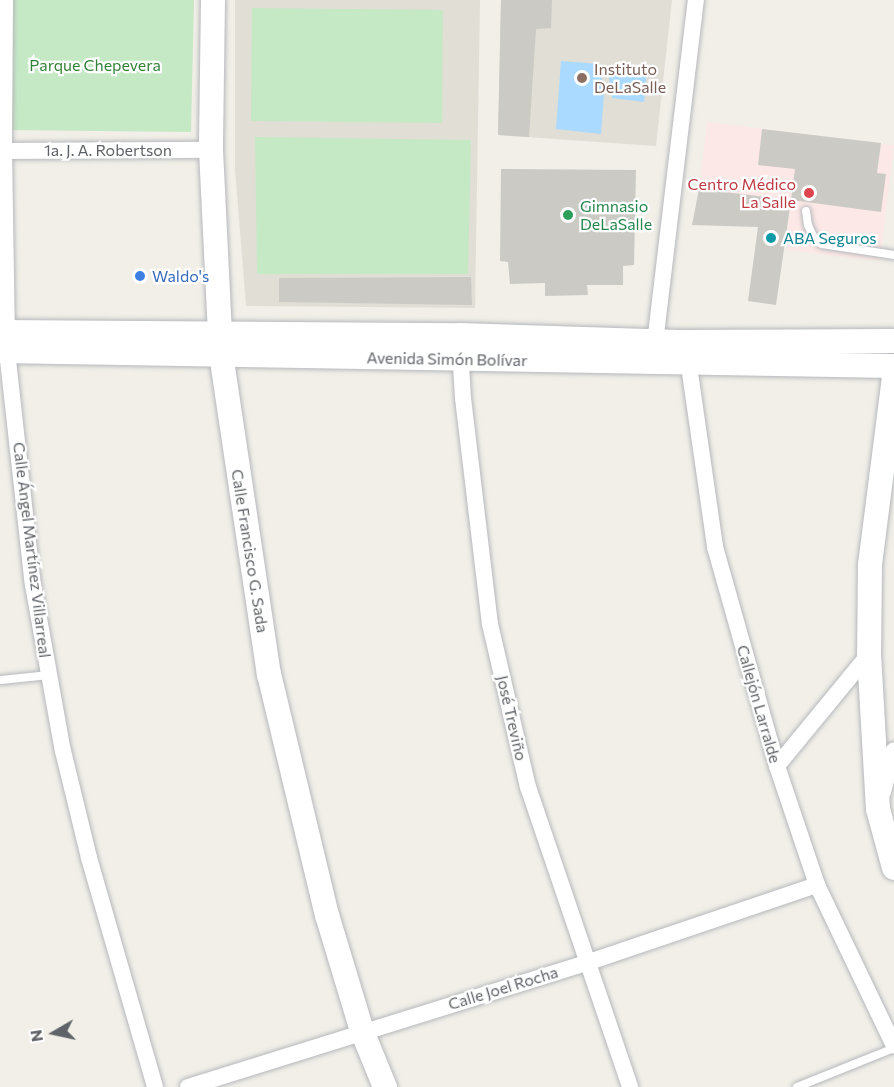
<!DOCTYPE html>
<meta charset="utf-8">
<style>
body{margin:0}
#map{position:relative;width:894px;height:1087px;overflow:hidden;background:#f1efe8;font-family:Commissioner,sans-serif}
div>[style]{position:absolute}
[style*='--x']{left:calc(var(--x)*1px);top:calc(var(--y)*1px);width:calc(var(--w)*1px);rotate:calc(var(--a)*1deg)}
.education>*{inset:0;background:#e1ded6}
.medical>*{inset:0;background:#fce8e6}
.green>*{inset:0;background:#c5e8c5}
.water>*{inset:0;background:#aadaff}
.building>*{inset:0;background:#cccac5}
.roads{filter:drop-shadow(0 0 2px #b5b8bc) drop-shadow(0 0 2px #b5b8bc)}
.lane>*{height:8px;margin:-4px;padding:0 4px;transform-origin:4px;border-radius:4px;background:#fff}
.street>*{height:16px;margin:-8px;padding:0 8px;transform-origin:8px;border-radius:8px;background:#fff}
.secondary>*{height:24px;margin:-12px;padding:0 12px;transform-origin:12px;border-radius:12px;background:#fff}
.dots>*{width:16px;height:16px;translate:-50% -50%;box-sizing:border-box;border:3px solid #fff;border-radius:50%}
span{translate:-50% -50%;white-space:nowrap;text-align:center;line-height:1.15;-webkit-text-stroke:4.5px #fff;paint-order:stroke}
.park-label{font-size:16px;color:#348238}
.education-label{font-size:16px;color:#785e54}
.left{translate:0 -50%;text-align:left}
.street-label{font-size:16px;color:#5f6368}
.health-label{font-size:16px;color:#be3a42}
.right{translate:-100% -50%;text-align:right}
.leisure-label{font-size:16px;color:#27864d}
.culture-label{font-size:16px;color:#0d838f}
.shop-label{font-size:16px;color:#366cbe}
.north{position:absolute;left:24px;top:1003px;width:60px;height:60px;-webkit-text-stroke:4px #fff;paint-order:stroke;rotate:261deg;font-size:16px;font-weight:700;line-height:24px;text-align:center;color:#5f6368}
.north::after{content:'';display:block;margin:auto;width:21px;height:27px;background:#5f6368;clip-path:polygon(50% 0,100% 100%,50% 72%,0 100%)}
</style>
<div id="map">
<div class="education">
<div style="clip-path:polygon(235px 0,480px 0,475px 308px,246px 306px,235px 169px)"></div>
<div style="clip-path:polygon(501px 0,672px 0,656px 146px,498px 135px)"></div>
</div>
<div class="medical">
<div style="clip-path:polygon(707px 122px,894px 145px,880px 261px,785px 250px,791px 200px,699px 189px)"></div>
</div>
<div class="green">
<div style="clip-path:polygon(10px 0,194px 0,191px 132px,7px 130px)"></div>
<div style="clip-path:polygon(252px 8px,443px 10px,442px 123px,251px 121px)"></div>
<div style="clip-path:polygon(255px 137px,471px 140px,468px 274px,257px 274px)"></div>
</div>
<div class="water">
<div style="clip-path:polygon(561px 61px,600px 64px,604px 94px,601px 134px,556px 129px)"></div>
<div style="clip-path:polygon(607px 66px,647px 70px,644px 102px,612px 98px)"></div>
</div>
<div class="building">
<div style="clip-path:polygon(501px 0,552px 0,551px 28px,536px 29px,529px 137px,498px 135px)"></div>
<div style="clip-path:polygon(762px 129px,881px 143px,877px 173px,886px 174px,881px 212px,791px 200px,795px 169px,758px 165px)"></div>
<div style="clip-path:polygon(501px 169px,636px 170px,634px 265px,623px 266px,623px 285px,587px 285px,588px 295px,545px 296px,545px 283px,510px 284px,508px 262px,500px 261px)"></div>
<div style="clip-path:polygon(699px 189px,791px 200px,776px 305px,748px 301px,758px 227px,692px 225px)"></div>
<div style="clip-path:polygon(471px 277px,472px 305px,279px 302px,279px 278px)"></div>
</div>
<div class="roads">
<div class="lane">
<div style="--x:806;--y:211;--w:14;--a:82"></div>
<div style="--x:808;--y:225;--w:12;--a:66"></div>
<div style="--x:813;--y:236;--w:12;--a:42"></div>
<div style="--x:822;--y:244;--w:73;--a:8.7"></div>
<div style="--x:0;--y:680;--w:48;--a:-5.9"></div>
<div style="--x:797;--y:1087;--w:105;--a:-21.9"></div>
</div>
<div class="street">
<div style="--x:5;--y:0;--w:151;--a:90.4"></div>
<div style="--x:4;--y:151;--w:200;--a:89.1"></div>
<div style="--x:7;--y:351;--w:235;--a:83.7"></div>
<div style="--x:33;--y:585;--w:169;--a:79.8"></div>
<div style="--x:63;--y:751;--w:110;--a:76.3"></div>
<div style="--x:89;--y:858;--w:238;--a:73.9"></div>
<div style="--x:4;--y:151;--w:207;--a:-0.3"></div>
<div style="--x:460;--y:349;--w:49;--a:86.5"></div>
<div style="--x:463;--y:398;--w:228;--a:83.2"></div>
<div style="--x:490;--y:624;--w:167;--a:76.9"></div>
<div style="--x:528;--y:787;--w:317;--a:71.2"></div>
<div style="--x:654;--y:351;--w:354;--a:-83.2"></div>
<div style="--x:687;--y:352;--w:197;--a:81.8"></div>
<div style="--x:715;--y:547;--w:228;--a:74.2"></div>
<div style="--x:777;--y:766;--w:126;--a:71.4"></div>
<div style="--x:817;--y:885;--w:178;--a:64.4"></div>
<div style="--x:777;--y:766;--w:145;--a:-50.6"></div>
<div style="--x:883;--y:792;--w:43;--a:-75.3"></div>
<div style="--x:188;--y:1087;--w:417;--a:-17.3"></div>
<div style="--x:586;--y:963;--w:244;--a:-18.7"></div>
</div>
<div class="secondary">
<div style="--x:213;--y:0;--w:150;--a:90.8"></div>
<div style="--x:211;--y:150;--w:204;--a:87.2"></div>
<div style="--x:221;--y:354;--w:324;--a:81.5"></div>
<div style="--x:269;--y:674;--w:248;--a:76.5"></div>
<div style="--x:327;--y:915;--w:121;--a:73.2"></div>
<div style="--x:362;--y:1031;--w:61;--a:67.7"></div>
<div style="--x:0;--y:332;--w:460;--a:0.4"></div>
<div style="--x:460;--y:335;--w:227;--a:1.8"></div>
<div style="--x:687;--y:342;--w:207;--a:-0.3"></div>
<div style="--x:0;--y:351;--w:894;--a:0.96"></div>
<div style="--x:894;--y:377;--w:190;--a:97.3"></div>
<div style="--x:870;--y:565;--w:89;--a:90.6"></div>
<div style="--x:869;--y:654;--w:155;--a:86.7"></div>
<div style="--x:878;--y:809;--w:61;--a:74.8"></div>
</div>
</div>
<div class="dots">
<div style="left:582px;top:78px;background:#8d6e63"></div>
<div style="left:809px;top:193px;background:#e0444e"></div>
<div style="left:568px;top:215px;background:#2e9e5b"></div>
<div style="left:771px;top:238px;background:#0f9aa8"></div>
<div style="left:140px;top:276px;background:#3f7fe0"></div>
</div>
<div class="park-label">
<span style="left:95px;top:65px">Parque Chepevera</span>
</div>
<div class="education-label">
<span class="left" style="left:594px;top:78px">Instituto<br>DeLaSalle</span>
</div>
<div class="street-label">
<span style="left:108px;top:150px">1a. J. A. Robertson</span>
<span style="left:447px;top:359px;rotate:1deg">Avenida Simón Bolívar</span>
<span style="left:32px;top:550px;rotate:83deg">Calle Ángel Martínez Villarreal</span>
<span style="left:250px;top:551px;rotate:81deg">Calle Francisco G. Sada</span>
<span style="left:759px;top:704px;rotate:74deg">Callejón Larralde</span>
<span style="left:512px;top:718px;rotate:77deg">José Treviño</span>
<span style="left:503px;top:988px;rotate:-17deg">Calle Joel Rocha</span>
</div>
<div class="health-label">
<span class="right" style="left:796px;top:193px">Centro Médico<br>La Salle</span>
</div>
<div class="leisure-label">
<span class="left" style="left:580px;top:215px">Gimnasio<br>DeLaSalle</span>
</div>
<div class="culture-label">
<span class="left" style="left:783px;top:238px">ABA Seguros</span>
</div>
<div class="shop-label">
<span class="left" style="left:152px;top:276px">Waldo's</span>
</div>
<div class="north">N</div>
</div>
